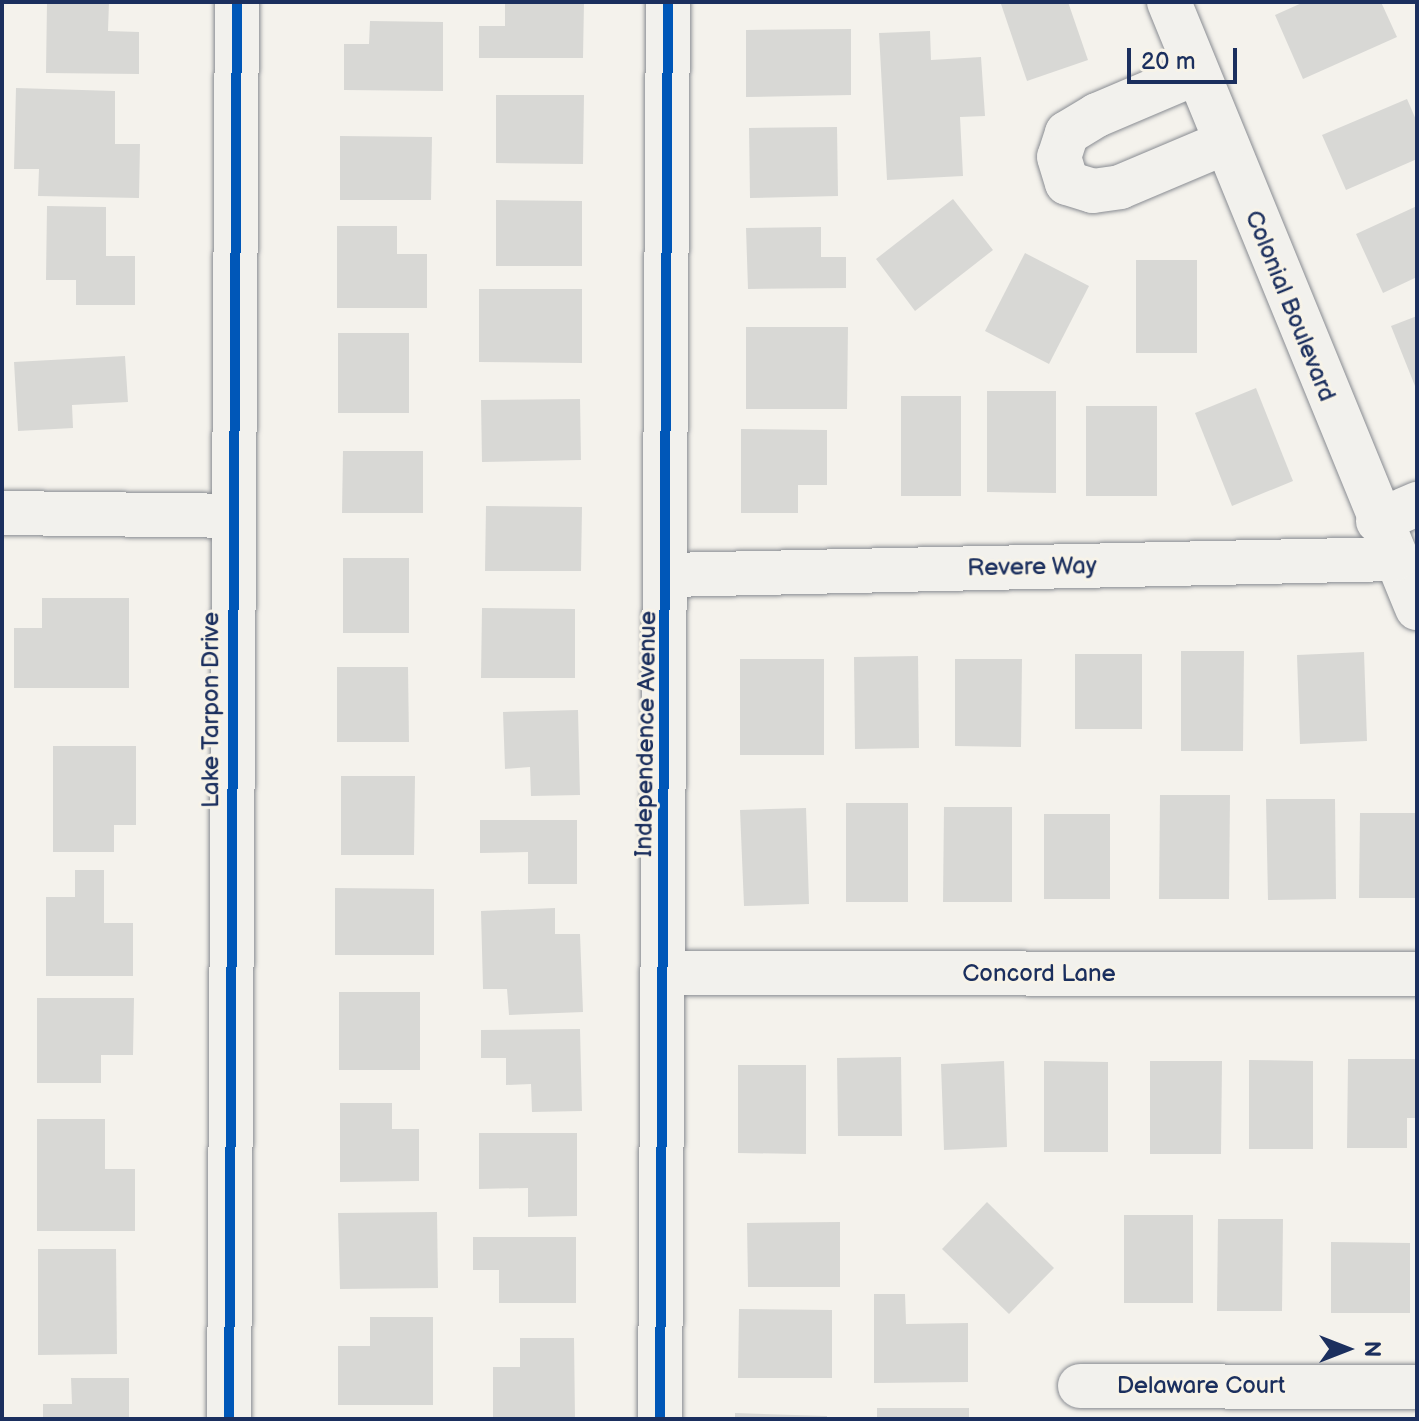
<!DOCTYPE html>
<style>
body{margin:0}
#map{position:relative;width:1419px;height:1421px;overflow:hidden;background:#f4f2ec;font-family:"Balsamiq Sans",sans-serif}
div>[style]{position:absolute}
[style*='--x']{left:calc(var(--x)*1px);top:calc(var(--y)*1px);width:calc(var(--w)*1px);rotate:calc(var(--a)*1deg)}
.building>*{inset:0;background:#d8d8d5}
.roads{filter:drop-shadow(0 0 2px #898c92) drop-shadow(0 0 2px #898c92)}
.minor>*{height:44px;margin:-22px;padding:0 22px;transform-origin:22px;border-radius:22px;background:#f2f1ed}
.cycleway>*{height:10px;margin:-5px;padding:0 5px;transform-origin:5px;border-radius:5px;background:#0057b8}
span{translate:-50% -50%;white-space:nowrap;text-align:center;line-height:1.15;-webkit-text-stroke:6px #f7f3e8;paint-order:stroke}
.street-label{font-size:24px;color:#1b2f5e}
.frame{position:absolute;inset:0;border:4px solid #1b2f5e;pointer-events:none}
.north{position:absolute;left:1307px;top:1309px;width:80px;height:80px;-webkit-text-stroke:6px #f7f3e8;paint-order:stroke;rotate:90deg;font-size:22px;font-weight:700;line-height:32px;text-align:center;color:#1b2f5e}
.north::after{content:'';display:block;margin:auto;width:28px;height:36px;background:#1b2f5e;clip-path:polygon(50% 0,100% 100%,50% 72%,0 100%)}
.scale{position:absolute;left:1127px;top:48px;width:110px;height:36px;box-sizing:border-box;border:4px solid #1b2f5e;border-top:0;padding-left:10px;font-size:24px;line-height:28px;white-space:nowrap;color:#1b2f5e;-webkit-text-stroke:6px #f7f3e8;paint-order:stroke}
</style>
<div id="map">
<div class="building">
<div style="clip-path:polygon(47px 2px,109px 2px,108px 31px,139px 32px,139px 74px,46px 73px)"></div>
<div style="clip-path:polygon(505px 2px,584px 2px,583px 58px,479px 58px,479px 26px,505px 26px)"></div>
<div style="clip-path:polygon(1068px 2px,1088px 60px,1027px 81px,1001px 4px)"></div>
<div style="clip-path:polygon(1304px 2px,1381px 2px,1397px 37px,1303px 79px,1275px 15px)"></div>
<div style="clip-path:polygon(370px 21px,443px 22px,443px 91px,344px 90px,344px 44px,369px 44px)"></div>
<div style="clip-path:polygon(851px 29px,851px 95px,746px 97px,746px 30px)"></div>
<div style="clip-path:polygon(930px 31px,931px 60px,981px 57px,985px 116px,960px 117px,963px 176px,887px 180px,879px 33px)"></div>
<div style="clip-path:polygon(16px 88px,115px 91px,115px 144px,140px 144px,139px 198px,38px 196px,39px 169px,14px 169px)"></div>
<div style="clip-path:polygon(496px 95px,584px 95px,583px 164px,496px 163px)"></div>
<div style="clip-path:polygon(1407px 99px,1417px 122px,1417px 159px,1346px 190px,1322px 135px)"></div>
<div style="clip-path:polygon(837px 127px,838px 196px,750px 198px,749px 128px)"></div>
<div style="clip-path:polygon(340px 136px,432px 137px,431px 200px,340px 200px)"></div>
<div style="clip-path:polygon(953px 199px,993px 250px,915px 311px,876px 259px)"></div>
<div style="clip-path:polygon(496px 200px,582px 201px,582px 266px,496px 266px)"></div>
<div style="clip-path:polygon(47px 206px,106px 207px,106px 256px,135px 256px,135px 305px,76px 305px,76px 280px,46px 280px)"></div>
<div style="clip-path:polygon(1417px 206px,1417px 277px,1383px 293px,1356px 234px)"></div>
<div style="clip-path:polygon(337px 226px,397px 226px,397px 254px,427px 254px,427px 308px,337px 308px)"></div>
<div style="clip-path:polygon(821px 227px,821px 257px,846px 257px,846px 288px,748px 289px,746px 228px)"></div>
<div style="clip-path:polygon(1025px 253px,1089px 286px,1049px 364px,985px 331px)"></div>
<div style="clip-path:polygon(1136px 260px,1197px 260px,1197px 353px,1136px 353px)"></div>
<div style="clip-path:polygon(479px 289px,582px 289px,582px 363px,479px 362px)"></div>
<div style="clip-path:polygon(1417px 316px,1417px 391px,1391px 326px)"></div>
<div style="clip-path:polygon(746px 327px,848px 327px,847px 409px,746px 409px)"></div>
<div style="clip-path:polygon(338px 333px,409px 333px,409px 413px,338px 413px)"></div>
<div style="clip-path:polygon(125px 356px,128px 402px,72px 405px,73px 428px,18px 431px,14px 362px)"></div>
<div style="clip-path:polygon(1256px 388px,1293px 481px,1232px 506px,1195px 413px)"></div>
<div style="clip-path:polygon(987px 391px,1056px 391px,1056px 493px,987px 492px)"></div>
<div style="clip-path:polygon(901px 396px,961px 396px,961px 496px,901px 496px)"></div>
<div style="clip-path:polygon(580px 399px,581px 460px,482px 462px,481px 400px)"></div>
<div style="clip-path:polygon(1086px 406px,1157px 406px,1157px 496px,1086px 496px)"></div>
<div style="clip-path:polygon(741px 429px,827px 430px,827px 485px,798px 485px,798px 513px,741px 513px)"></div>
<div style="clip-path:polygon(343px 451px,423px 451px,423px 513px,342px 513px)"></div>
<div style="clip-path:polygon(486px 506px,582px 507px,581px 571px,485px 571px)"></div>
<div style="clip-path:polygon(343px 558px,409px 558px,409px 633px,343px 633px)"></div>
<div style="clip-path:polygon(42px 598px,129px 598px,129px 688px,14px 688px,14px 628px,42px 628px)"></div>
<div style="clip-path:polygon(482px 608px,575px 609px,575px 678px,481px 678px)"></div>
<div style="clip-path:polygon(1181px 651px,1244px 651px,1243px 751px,1181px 751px)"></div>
<div style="clip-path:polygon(1364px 652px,1367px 741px,1300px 744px,1297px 655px)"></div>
<div style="clip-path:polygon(1075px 654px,1142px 654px,1142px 729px,1075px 729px)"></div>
<div style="clip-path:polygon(918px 656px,919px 748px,855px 749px,854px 657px)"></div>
<div style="clip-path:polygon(740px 659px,824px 659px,824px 755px,740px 755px)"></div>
<div style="clip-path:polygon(955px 659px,1022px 659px,1021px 747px,955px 746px)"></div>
<div style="clip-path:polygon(337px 667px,408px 667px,409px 742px,337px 742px)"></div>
<div style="clip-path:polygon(578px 710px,580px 795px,531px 796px,530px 767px,505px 769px,503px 712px)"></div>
<div style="clip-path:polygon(53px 746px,136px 746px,136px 825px,114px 825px,114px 852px,53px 852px)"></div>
<div style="clip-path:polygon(341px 776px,415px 776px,414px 855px,341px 855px)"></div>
<div style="clip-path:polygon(1160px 795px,1230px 795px,1229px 899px,1159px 899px)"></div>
<div style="clip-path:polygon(1266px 799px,1335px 799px,1336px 899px,1268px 900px)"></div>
<div style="clip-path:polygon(846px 803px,908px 803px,908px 902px,846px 902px)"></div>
<div style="clip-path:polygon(944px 807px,1012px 807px,1012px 902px,943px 902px)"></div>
<div style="clip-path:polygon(806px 808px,809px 904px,744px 906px,740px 810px)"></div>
<div style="clip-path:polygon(1360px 813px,1416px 813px,1417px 898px,1359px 898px)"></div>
<div style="clip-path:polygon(1044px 814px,1110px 814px,1110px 899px,1044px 899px)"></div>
<div style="clip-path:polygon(480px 820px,577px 820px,577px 884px,528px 884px,528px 852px,480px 853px)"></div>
<div style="clip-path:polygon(75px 870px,104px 870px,104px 923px,133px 923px,133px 976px,46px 976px,46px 897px,75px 897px)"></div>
<div style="clip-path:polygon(335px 888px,434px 889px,434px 955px,335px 955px)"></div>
<div style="clip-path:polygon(555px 908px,555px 934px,580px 934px,583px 1012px,509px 1015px,507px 989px,483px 989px,481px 911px)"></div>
<div style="clip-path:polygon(339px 992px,420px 992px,420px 1070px,339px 1070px)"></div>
<div style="clip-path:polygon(37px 998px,134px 998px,133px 1055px,101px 1055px,101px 1083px,37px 1083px)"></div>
<div style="clip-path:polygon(580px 1029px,582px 1111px,532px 1112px,531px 1084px,506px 1085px,506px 1058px,481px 1058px,481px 1030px)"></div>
<div style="clip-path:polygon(901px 1057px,902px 1136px,838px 1136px,837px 1058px)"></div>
<div style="clip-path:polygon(1348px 1059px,1417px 1059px,1417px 1118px,1407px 1118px,1407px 1148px,1347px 1148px)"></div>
<div style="clip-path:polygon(1249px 1060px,1313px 1061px,1313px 1149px,1249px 1149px)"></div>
<div style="clip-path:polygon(1004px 1061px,1007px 1147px,944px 1150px,941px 1064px)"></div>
<div style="clip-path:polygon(1044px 1061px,1108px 1062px,1108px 1152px,1044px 1152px)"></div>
<div style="clip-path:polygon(1150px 1061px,1222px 1061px,1221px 1154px,1150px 1154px)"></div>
<div style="clip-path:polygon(738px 1065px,806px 1065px,806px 1154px,738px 1153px)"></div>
<div style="clip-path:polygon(340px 1103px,392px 1103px,392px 1129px,419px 1129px,419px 1181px,340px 1182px)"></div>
<div style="clip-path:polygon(37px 1119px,105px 1119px,105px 1169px,135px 1169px,135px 1231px,37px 1231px)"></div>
<div style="clip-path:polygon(479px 1133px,577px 1133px,577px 1216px,528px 1217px,528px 1188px,479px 1189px)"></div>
<div style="clip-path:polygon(987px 1202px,1054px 1268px,1009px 1314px,942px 1249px)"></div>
<div style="clip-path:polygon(437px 1212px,438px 1288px,340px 1289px,338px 1213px)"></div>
<div style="clip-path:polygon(1124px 1215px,1193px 1215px,1193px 1303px,1124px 1303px)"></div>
<div style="clip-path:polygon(1218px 1219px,1283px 1219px,1282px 1311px,1217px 1311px)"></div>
<div style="clip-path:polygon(840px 1222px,840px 1287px,748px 1287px,747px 1223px)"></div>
<div style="clip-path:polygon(473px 1237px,576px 1237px,576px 1303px,499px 1303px,499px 1270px,473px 1270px)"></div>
<div style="clip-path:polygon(1331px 1242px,1410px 1243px,1410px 1313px,1331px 1313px)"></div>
<div style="clip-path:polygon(38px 1249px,116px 1249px,117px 1354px,38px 1355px)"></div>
<div style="clip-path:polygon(874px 1294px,905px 1294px,906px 1324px,968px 1323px,968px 1382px,874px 1383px)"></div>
<div style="clip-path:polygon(739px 1309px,832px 1310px,832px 1378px,738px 1378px)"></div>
<div style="clip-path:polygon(370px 1317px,433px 1317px,433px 1405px,338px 1405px,338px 1346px,370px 1346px)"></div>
<div style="clip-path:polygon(520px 1338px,574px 1338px,575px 1419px,493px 1419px,493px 1367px,520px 1367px)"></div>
<div style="clip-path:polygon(71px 1378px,129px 1378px,129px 1419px,43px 1419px,43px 1404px,72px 1404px)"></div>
<div style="clip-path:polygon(877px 1408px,969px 1408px,969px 1419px,877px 1419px)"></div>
<div style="clip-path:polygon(735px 1413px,827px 1416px,827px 1419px,735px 1419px)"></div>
</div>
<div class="roads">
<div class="minor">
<div style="--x:1169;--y:2;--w:655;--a:67.74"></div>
<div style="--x:1196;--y:73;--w:108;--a:157"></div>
<div style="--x:1097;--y:115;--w:35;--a:149"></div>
<div style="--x:1067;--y:133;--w:25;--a:108"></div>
<div style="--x:1059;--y:157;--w:27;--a:73"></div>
<div style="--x:1067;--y:183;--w:27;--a:17"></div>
<div style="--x:1093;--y:191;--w:27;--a:-8"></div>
<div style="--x:1120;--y:187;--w:113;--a:-22.9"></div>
<div style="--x:2;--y:513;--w:230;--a:0.7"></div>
<div style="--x:1378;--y:521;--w:43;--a:-23.6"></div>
<div style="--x:668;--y:575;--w:727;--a:-1.26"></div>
<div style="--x:662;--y:973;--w:755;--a:0.08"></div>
<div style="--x:1080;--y:1386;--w:337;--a:0.2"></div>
<div style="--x:229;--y:1419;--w:1417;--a:-89.68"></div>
<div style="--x:660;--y:1419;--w:1417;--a:-89.68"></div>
</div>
</div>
<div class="cycleway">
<div style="--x:229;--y:1419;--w:1417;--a:-89.68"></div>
<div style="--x:660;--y:1419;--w:1417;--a:-89.68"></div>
</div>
<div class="street-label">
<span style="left:1290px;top:306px;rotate:68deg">Colonial Boulevard</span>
<span style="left:1032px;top:567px;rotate:-1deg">Revere Way</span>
<span style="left:211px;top:710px;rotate:-90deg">Lake Tarpon Drive</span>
<span style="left:646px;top:734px;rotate:-89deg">Independence Avenue</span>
<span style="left:1039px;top:974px">Concord Lane</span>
<span style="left:1201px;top:1386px">Delaware Court</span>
</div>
<div class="frame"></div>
<div class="north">N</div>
<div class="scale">20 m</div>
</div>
